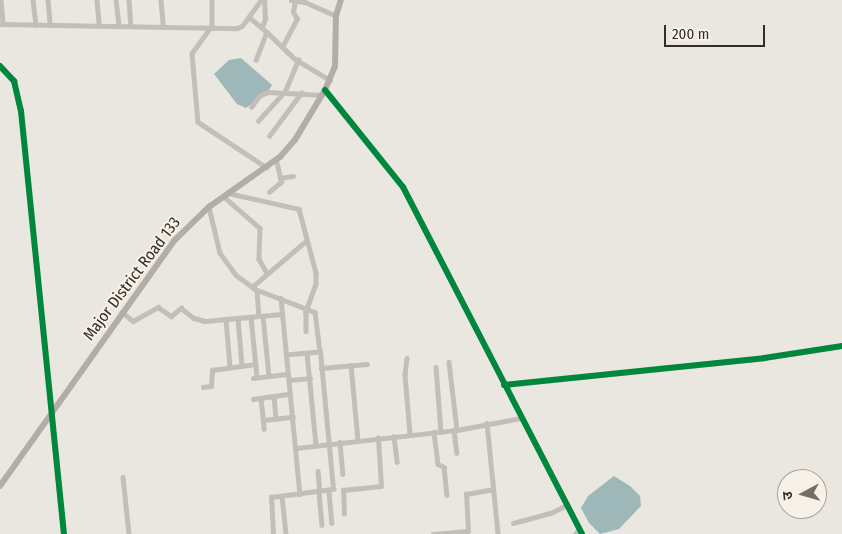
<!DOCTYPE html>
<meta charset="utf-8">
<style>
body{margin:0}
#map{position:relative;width:842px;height:534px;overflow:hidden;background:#eae7e0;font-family:"Fira Sans Condensed","Noto Sans Devanagari",sans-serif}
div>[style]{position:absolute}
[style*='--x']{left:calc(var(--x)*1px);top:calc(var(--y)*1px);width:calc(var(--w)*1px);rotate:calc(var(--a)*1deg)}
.water>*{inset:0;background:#9eb8ba}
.stream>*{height:1px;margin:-0.5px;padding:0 0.5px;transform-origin:0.5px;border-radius:0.5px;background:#9eb8ba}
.minor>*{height:4.5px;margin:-2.25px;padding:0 2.25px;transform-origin:2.25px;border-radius:2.25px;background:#c3beb9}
.major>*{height:5.5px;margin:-2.75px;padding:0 2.75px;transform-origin:2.75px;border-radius:2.75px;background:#b2ada8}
.cycleway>*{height:6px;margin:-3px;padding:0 3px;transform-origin:3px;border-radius:3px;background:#00873e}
span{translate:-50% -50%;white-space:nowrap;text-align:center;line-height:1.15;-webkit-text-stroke:4px #f7f1e7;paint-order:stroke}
.street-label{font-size:16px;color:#342d28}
.north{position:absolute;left:777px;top:469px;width:50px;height:50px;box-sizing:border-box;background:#f7f1e7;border:1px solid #a9a39b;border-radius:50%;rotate:264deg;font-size:14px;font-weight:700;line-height:20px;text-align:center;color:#342d28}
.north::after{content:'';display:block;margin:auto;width:18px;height:22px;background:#746e68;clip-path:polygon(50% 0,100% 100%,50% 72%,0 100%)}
.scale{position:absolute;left:664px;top:25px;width:101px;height:22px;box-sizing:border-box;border:2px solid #342d28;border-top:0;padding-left:6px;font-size:15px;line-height:18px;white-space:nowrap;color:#342d28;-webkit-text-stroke:4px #f7f1e7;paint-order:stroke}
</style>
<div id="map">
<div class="water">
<div style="clip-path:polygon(241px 58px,272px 85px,268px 92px,246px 108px,237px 104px,214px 74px,229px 60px)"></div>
<div style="clip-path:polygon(614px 476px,630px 486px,640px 496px,641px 506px,619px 529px,600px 534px,589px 523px,581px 508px,588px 496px)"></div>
</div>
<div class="stream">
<div style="--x:50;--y:423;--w:112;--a:84.3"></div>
</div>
<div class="minor">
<div style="--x:1;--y:0;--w:24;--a:85"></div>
<div style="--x:33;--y:0;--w:25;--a:83"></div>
<div style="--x:48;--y:0;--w:25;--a:85"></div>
<div style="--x:97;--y:0;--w:25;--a:85"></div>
<div style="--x:116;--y:0;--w:26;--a:83"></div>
<div style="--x:129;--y:0;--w:26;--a:86"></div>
<div style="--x:161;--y:0;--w:25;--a:85"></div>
<div style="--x:212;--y:0;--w:26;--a:90"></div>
<div style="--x:212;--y:26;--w:34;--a:126"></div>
<div style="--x:192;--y:54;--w:68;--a:85"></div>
<div style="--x:198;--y:122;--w:82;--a:33.5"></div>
<div style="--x:291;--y:0;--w:14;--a:8"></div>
<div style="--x:305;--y:2;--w:34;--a:24"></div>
<div style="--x:249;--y:17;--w:23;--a:40"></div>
<div style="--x:267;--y:32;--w:30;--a:111"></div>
<div style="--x:0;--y:24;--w:237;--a:1"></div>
<div style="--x:237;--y:28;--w:5;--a:-22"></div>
<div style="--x:242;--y:26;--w:32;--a:-54"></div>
<div style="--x:262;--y:27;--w:9;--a:-69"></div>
<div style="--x:265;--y:19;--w:19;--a:-93"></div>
<div style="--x:267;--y:32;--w:39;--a:44"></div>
<div style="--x:295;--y:59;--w:41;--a:31"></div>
<div style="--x:282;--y:47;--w:32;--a:-62"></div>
<div style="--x:297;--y:19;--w:8;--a:-120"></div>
<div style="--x:293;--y:12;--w:11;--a:-80"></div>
<div style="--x:0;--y:66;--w:21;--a:47"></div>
<div style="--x:14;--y:81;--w:31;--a:77"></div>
<div style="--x:21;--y:111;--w:425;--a:84.2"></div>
<div style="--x:325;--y:90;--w:124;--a:51.2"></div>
<div style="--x:403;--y:187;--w:390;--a:62.7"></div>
<div style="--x:251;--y:107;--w:14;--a:-54"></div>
<div style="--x:259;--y:96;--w:10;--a:-24"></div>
<div style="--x:268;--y:92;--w:54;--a:3.2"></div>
<div style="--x:258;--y:121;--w:40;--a:-48"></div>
<div style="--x:285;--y:91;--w:34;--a:-67"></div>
<div style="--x:269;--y:136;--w:54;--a:-53.3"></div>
<div style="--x:280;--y:178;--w:13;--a:-9"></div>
<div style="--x:269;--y:192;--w:16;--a:-40"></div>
<div style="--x:281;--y:182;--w:23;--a:-103"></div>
<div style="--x:228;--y:193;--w:73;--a:12.7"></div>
<div style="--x:299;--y:209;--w:66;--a:75.1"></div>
<div style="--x:316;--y:273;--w:11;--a:90"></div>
<div style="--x:316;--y:284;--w:30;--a:110"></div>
<div style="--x:306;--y:312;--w:19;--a:90"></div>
<div style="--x:223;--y:196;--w:49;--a:40.9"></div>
<div style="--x:260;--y:228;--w:31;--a:92"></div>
<div style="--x:259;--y:259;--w:16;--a:60"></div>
<div style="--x:209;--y:207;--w:47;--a:76.6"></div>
<div style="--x:220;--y:253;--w:27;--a:54"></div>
<div style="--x:236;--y:275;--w:24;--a:36"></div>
<div style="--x:255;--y:289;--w:64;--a:21"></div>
<div style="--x:315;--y:312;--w:40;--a:82.9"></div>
<div style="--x:252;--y:287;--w:72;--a:-40.5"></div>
<div style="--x:257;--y:290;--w:26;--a:86"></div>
<div style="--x:281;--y:298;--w:197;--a:84.5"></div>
<div style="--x:122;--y:312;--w:14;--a:39"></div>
<div style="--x:133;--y:321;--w:29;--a:-29"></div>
<div style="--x:158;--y:307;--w:16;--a:35"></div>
<div style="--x:171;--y:316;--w:13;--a:-39"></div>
<div style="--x:181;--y:308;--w:16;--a:38"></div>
<div style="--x:194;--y:318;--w:11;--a:15"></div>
<div style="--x:205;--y:321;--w:77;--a:-5.2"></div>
<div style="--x:263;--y:316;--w:60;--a:84.3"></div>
<div style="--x:251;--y:317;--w:60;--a:84.3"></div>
<div style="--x:238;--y:318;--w:48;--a:85.2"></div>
<div style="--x:226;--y:319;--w:48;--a:85.2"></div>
<div style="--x:307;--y:353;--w:92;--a:84.4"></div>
<div style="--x:407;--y:358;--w:16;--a:97"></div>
<div style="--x:405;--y:374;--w:61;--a:85.3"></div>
<div style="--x:449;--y:362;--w:68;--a:83.3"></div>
<div style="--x:351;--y:365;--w:75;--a:84.7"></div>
<div style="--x:436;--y:367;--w:65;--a:85.6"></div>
<div style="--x:321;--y:368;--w:46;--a:-5"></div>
<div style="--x:253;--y:378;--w:35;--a:-7"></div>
<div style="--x:289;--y:380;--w:21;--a:-5"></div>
<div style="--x:504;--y:385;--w:261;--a:-5.9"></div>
<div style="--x:764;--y:358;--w:79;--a:-8.7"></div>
<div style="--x:203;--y:387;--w:8;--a:-7"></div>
<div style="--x:211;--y:386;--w:16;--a:-86"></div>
<div style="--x:212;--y:370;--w:44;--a:-7.8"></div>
<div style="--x:274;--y:396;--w:22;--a:85"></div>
<div style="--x:261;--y:398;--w:31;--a:84"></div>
<div style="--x:253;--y:399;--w:37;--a:-8"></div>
<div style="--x:263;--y:420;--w:30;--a:-6"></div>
<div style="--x:487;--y:423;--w:112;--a:84.3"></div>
<div style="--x:454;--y:430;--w:23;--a:83"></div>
<div style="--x:434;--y:432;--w:32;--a:83"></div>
<div style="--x:438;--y:464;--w:7;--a:27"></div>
<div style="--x:444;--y:467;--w:28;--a:84"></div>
<div style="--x:394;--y:436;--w:26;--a:83"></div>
<div style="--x:340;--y:442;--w:32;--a:85"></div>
<div style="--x:296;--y:448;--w:162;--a:-6.4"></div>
<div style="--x:457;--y:430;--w:65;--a:-10.6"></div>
<div style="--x:318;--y:471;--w:21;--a:85"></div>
<div style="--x:123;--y:477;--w:57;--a:84"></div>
<div style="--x:329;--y:491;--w:32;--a:85"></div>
<div style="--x:319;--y:492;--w:33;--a:85"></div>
<div style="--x:282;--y:496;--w:38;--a:84"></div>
<div style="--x:344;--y:514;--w:24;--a:-92"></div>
<div style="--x:343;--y:490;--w:38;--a:-6"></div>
<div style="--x:381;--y:486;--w:48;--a:-93.6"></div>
<div style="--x:513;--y:523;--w:39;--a:-15"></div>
<div style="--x:551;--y:513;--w:18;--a:-27"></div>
<div style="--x:273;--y:534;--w:37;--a:-93"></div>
<div style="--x:271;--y:497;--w:63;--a:-7.4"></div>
<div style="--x:333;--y:489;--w:138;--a:-95.4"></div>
<div style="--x:320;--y:352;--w:34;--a:175"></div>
<div style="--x:433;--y:534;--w:35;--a:-5"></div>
<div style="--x:468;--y:531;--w:37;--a:-93"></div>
<div style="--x:466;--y:494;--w:27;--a:-10"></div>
<div style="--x:575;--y:534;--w:6;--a:-51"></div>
</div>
<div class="major">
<div style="--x:0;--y:486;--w:301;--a:-54.6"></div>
<div style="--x:174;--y:241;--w:49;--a:-44.2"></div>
<div style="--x:209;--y:207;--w:87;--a:-35.2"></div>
<div style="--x:280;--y:157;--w:23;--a:-49"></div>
<div style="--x:295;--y:140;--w:58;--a:-59"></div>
<div style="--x:325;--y:90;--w:25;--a:-67"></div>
<div style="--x:335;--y:67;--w:51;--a:-88.9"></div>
<div style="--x:336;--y:16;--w:17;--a:-73"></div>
</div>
<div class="cycleway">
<div style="--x:0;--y:66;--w:21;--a:47"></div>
<div style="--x:14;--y:81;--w:31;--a:77"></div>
<div style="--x:21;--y:111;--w:425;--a:84.2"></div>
<div style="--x:325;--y:90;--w:124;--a:51.2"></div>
<div style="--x:403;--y:187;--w:390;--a:62.7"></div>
<div style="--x:504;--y:385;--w:261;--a:-5.9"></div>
<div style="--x:764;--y:358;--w:79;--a:-8.7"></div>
</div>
<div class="street-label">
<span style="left:132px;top:279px;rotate:-53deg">Major District Road 133</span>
</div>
<div class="north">उ</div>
<div class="scale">200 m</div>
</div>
